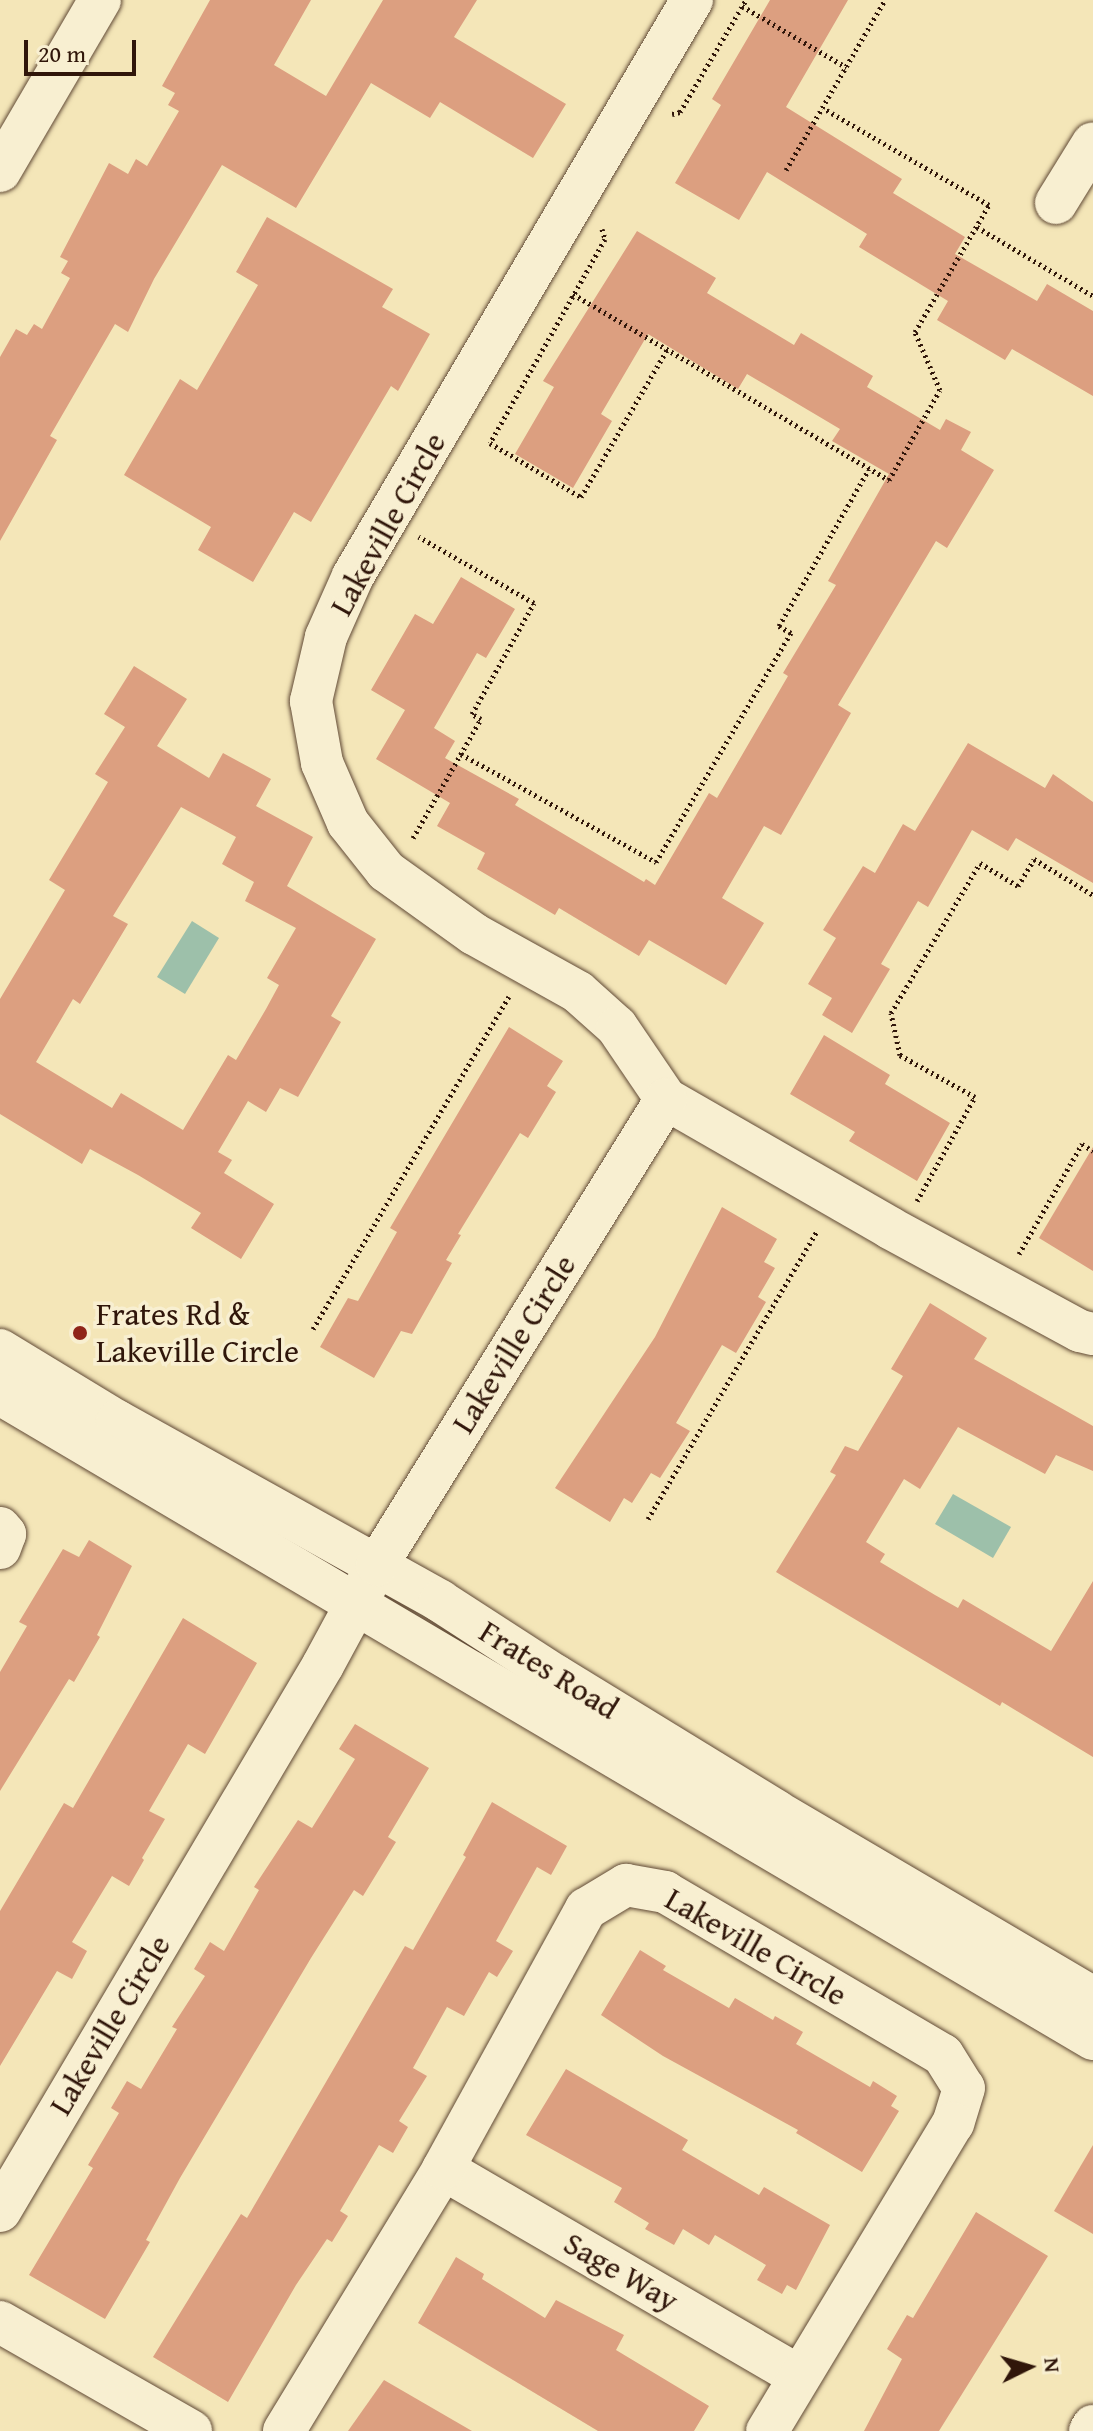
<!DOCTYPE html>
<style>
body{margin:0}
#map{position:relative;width:1093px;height:2431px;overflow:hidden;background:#f4e6b8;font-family:"Gentium Book Plus",serif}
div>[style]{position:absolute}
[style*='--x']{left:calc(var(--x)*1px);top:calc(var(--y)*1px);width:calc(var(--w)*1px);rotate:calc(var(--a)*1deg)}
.water>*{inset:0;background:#9dc0aa}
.building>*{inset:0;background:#dc9f80}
.path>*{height:5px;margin-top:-2.5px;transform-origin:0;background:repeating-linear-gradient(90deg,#30160a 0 2px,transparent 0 6px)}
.roads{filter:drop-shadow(0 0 2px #614a36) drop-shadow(0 0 2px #614a36)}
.minor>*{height:42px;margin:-21px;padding:0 21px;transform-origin:21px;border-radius:21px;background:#f8efd1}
.dots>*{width:22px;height:22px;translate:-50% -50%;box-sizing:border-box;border:4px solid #f8efd1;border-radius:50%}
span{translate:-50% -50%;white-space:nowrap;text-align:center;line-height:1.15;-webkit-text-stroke:7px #f8efd1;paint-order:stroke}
.street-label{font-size:32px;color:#30160a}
.poi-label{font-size:32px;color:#30160a}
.left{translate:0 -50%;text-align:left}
.north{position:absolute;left:989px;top:2327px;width:80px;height:80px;-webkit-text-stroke:6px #f8efd1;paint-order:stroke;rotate:85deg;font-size:22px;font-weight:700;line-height:32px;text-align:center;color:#30160a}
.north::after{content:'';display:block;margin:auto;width:28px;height:36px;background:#30160a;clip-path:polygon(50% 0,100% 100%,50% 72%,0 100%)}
.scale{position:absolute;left:24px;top:40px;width:112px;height:36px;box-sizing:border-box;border:4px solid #30160a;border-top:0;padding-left:10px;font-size:24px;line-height:28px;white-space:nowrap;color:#30160a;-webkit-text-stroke:6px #f8efd1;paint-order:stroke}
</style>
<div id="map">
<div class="water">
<div style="clip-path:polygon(192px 921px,219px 938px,185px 994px,157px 977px)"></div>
<div style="clip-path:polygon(953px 1494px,1011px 1527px,993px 1558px,935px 1524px)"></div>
</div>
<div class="building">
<div style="clip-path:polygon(210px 0,311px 0,274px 65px,326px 96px,383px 0,477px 0,454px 37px,566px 104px,533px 158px,440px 102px,430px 118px,371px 83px,296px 208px,222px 165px,154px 279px,128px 332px,115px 324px,50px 436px,57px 440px,0 541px,0 357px,16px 329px,27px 335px,34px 324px,42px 329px,70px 278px,61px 273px,68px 261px,60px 257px,109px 163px,128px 174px,136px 159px,147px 166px,179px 111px,168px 105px,175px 93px,162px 86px)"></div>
<div style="clip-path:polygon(770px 0,848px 0,786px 107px,902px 179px,893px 193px,965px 237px,955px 254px,1037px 301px,1047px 284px,1093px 311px,1093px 396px,1012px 349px,1005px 360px,937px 320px,948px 301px,859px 247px,867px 234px,767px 172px,739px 220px,675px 183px,721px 105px,712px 99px)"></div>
<div style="clip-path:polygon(267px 217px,393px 289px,382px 307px,430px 334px,398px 391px,391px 386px,311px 522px,294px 512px,253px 582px,198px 550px,211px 527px,124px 475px,180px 379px,197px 390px,258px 285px,236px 272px)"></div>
<div style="clip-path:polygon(637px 231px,716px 278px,707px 293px,794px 345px,801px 333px,873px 376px,867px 387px,940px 430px,946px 419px,971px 432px,961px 450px,994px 470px,947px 548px,936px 541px,838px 705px,851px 713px,781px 835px,764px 826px,722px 898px,764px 923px,726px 985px,649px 940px,639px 956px,559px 908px,555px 915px,477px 869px,485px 853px,437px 826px,450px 803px,376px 759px,405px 710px,371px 690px,415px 614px,433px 624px,461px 577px,515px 609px,486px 658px,477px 653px,434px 728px,455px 741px,445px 758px,519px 799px,515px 805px,644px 882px,646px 879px,655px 885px,709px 793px,717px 798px,788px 676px,783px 673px,836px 585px,828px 581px,889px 474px,832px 441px,840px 429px,747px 374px,738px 389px,648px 334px,601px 414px,612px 421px,573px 488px,515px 454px,554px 387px,543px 381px)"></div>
<div style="clip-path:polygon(evenodd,134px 666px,187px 699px,157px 746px,209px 778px,223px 753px,271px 779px,256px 806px,313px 837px,287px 886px,376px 939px,331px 1016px,341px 1022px,298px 1097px,280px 1088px,266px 1112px,248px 1101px,218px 1152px,232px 1160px,224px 1173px,274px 1204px,241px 1259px,191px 1228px,201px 1213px,138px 1175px,90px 1149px,82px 1164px,0 1114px,0 999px,65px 890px,49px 880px,108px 782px,95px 774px,125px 727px,104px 714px,134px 666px,181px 807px,236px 837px,222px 864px,254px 882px,245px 901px,296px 928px,267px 978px,279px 985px,266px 1009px,236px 1060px,228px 1055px,183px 1130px,121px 1093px,112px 1108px,36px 1062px,73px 999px,80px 1004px,128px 924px,113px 916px,181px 807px)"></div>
<div style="clip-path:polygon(968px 743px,1045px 788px,1053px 774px,1093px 802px,1093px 883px,1016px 838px,1008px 851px,972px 830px,928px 907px,918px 901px,881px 964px,890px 969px,852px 1033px,822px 1015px,832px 998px,808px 984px,836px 938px,823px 930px,863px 866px,875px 873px,903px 824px,915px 831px)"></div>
<div style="clip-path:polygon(509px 1027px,563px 1061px,547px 1086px,556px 1092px,528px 1138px,520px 1133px,458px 1234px,461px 1235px,446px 1260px,452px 1263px,412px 1334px,401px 1331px,374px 1378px,320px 1347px,348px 1298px,358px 1301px,397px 1232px,390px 1228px)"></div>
<div style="clip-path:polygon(824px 1035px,890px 1075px,885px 1084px,950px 1123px,917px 1181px,849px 1141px,855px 1132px,790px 1094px)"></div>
<div style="clip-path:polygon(1093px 1147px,1093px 1271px,1039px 1238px)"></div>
<div style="clip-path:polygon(722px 1207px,777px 1239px,764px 1262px,775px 1268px,758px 1297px,766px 1302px,736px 1353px,722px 1345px,676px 1423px,690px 1431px,660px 1478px,651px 1473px,632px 1503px,624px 1498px,610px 1522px,555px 1488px,655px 1337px)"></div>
<div style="clip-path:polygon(930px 1303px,987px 1338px,974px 1359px,1093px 1426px,1093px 1471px,1056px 1455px,1045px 1474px,958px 1427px,920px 1489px,904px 1479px,866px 1542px,885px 1554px,880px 1562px,935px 1595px,958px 1608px,963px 1599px,1051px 1651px,1093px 1581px,1093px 1757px,1002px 1702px,1000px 1706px,776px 1572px,836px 1475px,830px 1472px,845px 1446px,858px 1451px,903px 1376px,891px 1369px)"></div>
<div style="clip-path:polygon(89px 1540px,132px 1566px,97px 1635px,100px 1637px,74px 1682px,69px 1679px,0 1791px,0 1672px,27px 1626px,19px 1622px,63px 1549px,79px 1557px)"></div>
<div style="clip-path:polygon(183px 1618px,257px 1663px,205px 1754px,188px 1744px,149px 1811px,165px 1819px,142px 1858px,144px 1860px,129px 1886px,112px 1876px,72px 1942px,87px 1951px,72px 1979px,57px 1971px,0 2066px,0 1911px,64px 1803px,73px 1808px)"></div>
<div style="clip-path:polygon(355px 1724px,429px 1768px,388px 1837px,396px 1842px,363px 1896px,354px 1890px,311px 1958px,180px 2178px,146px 2240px,150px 2242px,105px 2319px,29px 2275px,93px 2168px,88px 2165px,119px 2113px,111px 2108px,127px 2081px,141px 2089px,177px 2029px,172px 2027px,205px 1976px,194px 1969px,210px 1942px,224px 1951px,259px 1890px,254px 1887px,298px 1820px,312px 1828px,355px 1759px,339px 1749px)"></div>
<div style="clip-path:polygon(492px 1802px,567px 1846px,551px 1875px,537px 1867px,496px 1941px,513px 1951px,497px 1977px,489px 1972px,464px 2016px,447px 2007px,413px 2068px,427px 2076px,399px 2121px,408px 2127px,393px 2153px,379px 2145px,340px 2211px,348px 2216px,332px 2242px,327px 2239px,296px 2285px,228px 2402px,153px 2357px,241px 2214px,247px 2218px,405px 1946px,413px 1950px,466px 1857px,463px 1855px)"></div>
<div style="clip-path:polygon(640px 1950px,666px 1966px,663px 1970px,729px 2008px,735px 1998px,773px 2020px,775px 2016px,803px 2032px,796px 2044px,870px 2087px,873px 2081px,897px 2096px,891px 2106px,899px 2111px,862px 2172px,796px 2133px,798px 2130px,663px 2056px,601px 2015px)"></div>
<div style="clip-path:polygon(566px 2069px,688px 2140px,682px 2150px,759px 2195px,764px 2187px,830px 2225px,796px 2290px,787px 2285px,782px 2294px,757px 2280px,766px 2265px,715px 2235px,709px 2245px,683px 2229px,674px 2245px,645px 2229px,649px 2223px,614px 2202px,622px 2188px,526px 2135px)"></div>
<div style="clip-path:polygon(1093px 2145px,1093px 2234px,1054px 2211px)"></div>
<div style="clip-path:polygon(976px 2212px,1048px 2256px,939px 2431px,864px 2431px,902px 2359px,887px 2349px,907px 2315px,913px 2318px)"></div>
<div style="clip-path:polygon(456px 2257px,484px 2274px,482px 2279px,545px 2318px,556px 2300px,624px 2335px,616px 2350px,709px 2406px,694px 2431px,598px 2431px,418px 2323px)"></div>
<div style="clip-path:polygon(384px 2380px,472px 2431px,348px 2431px)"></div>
</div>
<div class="path">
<div style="--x:742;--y:6;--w:121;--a:30.4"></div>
<div style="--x:672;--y:114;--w:8;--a:-14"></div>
<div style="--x:680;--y:112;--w:130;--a:-59.5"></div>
<div style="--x:786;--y:170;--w:197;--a:-59.8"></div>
<div style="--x:977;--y:227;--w:135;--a:30.7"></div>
<div style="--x:602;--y:229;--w:10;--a:73"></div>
<div style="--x:605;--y:239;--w:234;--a:119.4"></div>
<div style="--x:490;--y:443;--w:106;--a:30.7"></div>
<div style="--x:581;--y:497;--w:173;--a:-59.7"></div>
<div style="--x:573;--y:294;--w:367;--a:30.5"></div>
<div style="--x:889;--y:480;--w:103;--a:-60.5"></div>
<div style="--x:940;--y:390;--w:63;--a:-113.3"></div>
<div style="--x:915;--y:332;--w:147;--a:-59.8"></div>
<div style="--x:989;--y:205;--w:192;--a:-149.7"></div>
<div style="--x:461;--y:754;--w:223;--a:29"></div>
<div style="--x:656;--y:862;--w:266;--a:-59.5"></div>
<div style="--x:791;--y:633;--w:14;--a:-150"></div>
<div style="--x:779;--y:626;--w:181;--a:-60.2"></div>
<div style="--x:413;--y:838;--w:137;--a:-60.3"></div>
<div style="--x:481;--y:719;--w:10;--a:-151"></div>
<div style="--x:472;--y:714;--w:127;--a:-60.8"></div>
<div style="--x:534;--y:603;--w:133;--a:-150.1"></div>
<div style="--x:917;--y:1201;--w:119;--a:-60.9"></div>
<div style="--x:975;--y:1097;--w:86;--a:-150.8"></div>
<div style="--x:900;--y:1055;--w:43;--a:-102.1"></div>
<div style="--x:891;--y:1013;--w:174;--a:-59.3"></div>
<div style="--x:980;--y:863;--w:44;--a:31.2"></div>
<div style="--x:1018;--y:886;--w:31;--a:-59"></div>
<div style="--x:1034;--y:859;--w:69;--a:31.4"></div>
<div style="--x:1019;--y:1254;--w:127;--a:-60.2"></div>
<div style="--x:1082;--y:1144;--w:13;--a:32"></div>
<div style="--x:313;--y:1329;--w:386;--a:-59.5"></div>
<div style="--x:648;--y:1519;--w:334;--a:-59.6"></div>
</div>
<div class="roads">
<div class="minor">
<div style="--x:692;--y:0;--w:668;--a:120.48"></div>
<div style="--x:353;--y:576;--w:67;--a:113.9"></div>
<div style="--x:326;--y:637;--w:66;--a:103.2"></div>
<div style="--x:311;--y:701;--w:63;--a:79.9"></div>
<div style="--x:322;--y:763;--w:65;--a:66.6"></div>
<div style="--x:348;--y:823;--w:61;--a:51.6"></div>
<div style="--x:386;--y:871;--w:108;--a:35.6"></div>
<div style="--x:474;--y:934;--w:119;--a:29.1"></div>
<div style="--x:578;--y:992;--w:52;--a:41.9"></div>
<div style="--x:617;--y:1027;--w:87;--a:55.8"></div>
<div style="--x:666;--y:1099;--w:258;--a:29.9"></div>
<div style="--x:890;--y:1228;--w:216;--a:28.5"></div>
<div style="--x:1080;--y:1331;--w:13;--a:13"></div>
<div style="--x:0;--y:171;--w:198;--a:-59.7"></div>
<div style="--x:1056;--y:203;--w:70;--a:-58.3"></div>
<div style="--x:0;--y:1350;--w:137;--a:31.3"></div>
<div style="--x:117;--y:1421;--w:370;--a:29.1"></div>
<div style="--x:440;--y:1601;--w:138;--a:32.9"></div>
<div style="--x:556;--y:1676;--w:258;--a:31.5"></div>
<div style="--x:776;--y:1811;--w:368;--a:30.5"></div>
<div style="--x:0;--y:1394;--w:1269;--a:30.55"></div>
<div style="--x:0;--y:1528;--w:8;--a:50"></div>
<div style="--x:5;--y:1534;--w:15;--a:110"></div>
<div style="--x:443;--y:2169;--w:411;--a:30.2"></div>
<div style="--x:0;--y:2211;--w:634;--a:-59.39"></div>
<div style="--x:323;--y:1665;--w:114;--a:-61.6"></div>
<div style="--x:377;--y:1565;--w:548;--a:-58.19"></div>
<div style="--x:0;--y:2322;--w:220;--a:29.7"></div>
<div style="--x:284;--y:2431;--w:306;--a:-58.7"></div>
<div style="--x:443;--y:2169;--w:297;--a:-61.2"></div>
<div style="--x:586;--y:1909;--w:47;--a:-31"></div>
<div style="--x:626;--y:1885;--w:40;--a:10"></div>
<div style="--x:665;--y:1892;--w:322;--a:30.4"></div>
<div style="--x:943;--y:2055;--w:39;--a:58"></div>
<div style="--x:964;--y:2088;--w:37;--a:107"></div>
<div style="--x:953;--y:2123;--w:360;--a:121.1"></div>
<div style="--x:1090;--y:2431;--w:6;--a:-59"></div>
</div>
</div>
<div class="dots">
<div style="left:80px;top:1333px;background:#8f2418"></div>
</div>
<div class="street-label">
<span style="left:388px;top:524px;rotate:-61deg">Lakeville Circle</span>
<span style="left:514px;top:1344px;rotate:-58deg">Lakeville Circle</span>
<span style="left:549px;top:1670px;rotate:32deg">Frates Road</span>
<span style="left:756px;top:1947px;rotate:30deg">Lakeville Circle</span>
<span style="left:110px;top:2025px;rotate:-59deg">Lakeville Circle</span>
<span style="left:621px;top:2272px;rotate:30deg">Sage Way</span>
</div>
<div class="poi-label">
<span class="left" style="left:96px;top:1333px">Frates Rd &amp;<br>Lakeville Circle</span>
</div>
<div class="north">N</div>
<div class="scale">20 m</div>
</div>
